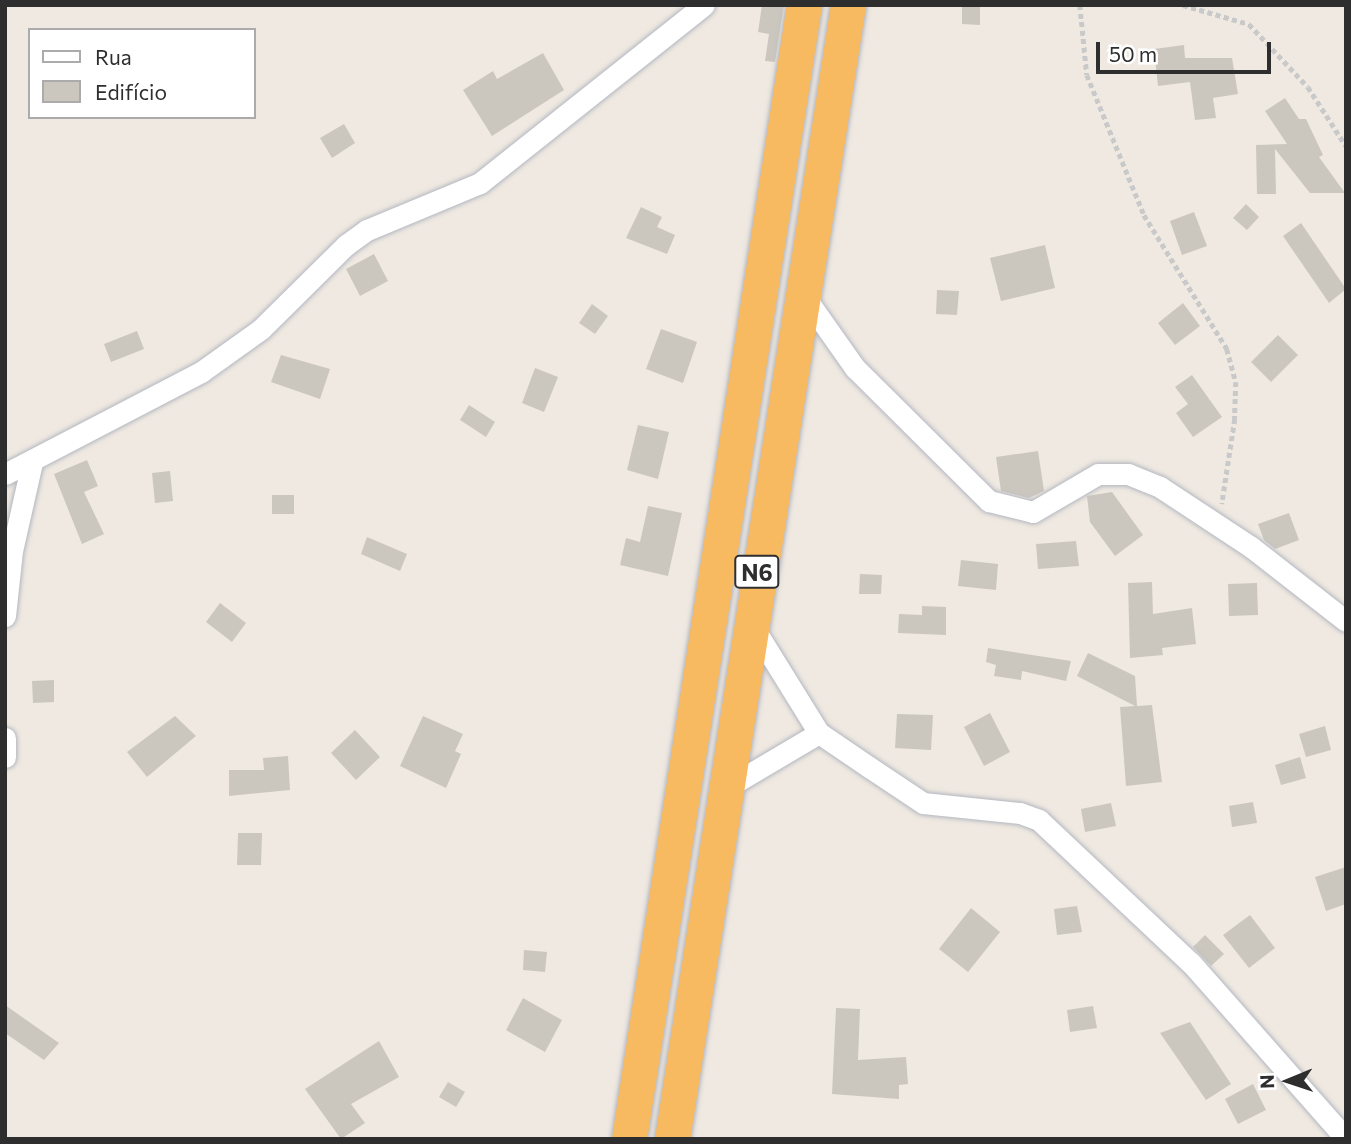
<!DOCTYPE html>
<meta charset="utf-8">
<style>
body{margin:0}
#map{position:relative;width:1351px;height:1144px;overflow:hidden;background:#efe9e1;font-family:Commissioner,sans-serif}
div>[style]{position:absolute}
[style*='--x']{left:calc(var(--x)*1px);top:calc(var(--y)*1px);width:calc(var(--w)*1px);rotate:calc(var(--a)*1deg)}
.building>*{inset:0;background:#cbc7bf}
.path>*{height:4.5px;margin-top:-2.25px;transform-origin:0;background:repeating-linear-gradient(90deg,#c9c9c9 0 5px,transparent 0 8.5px)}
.roads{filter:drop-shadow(0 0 2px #b4b7c1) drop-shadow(0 0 2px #b4b7c1)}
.minor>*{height:21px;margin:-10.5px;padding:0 10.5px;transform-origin:10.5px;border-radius:10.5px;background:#fff}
.trunk>*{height:35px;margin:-17.5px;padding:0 17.5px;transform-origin:17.5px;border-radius:17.5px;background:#f8ba60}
span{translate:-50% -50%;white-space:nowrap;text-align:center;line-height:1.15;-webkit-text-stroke:5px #fff;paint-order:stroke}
.shield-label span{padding:2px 5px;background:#fff;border:2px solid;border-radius:5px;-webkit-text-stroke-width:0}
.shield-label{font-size:23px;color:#2e2e2e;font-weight:700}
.frame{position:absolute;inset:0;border:7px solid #2e2e2e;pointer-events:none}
.legend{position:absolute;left:28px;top:28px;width:228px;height:91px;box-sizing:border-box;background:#fff;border:2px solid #ababab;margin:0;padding:9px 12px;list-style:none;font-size:21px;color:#2e2e2e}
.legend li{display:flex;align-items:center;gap:14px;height:35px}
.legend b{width:35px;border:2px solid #ababab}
.north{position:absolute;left:1253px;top:1046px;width:70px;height:70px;-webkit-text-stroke:5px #fff;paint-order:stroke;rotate:268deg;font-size:19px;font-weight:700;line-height:28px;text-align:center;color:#2e2e2e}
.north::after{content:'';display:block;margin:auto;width:24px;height:32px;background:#2e2e2e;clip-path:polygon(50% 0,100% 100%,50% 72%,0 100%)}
.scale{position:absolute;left:1096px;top:42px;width:175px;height:32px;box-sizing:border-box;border:4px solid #2e2e2e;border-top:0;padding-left:9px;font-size:21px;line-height:24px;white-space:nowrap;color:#2e2e2e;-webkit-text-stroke:5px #fff;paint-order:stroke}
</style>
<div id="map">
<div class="building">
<div style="clip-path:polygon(762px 5px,784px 5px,775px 62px,765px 61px,769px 34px,758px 32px)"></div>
<div style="clip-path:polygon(962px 7px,980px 7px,980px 25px,962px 24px)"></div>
<div style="clip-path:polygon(1184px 45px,1185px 58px,1232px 58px,1238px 94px,1213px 98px,1216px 118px,1195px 120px,1190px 82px,1158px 86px,1154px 49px)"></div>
<div style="clip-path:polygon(543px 53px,564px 90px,492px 136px,463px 90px,493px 71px,497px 79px)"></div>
<div style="clip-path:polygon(1285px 98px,1299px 119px,1306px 119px,1323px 155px,1319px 157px,1345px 193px,1310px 193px,1275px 149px,1276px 194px,1257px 194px,1256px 145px,1287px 144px,1265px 111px)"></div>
<div style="clip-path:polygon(344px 124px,355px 143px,332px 158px,320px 138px)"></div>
<div style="clip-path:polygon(1246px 204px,1259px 217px,1247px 230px,1233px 218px)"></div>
<div style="clip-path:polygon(641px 207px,662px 217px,657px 227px,675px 235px,667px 254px,626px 238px)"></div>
<div style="clip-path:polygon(1194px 212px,1207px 246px,1182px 255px,1170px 221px)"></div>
<div style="clip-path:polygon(1301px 223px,1346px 289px,1329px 303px,1283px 236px)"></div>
<div style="clip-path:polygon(1045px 245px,1055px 288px,1001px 301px,990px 258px)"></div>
<div style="clip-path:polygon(374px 254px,388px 281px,360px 296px,346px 269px)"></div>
<div style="clip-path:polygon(937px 290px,959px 291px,957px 315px,936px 314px)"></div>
<div style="clip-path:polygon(1183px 303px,1200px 326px,1175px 345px,1158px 323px)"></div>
<div style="clip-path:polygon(592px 304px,608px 316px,595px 334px,579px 323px)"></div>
<div style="clip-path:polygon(661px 329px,697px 342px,683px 383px,646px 369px)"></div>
<div style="clip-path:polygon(137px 331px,144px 349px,111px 362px,104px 344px)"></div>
<div style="clip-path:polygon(1278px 335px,1298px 355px,1271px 382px,1251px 362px)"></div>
<div style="clip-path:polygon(281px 355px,330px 369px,320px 399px,271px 382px)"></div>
<div style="clip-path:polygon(535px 368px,558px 377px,544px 412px,522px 403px)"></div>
<div style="clip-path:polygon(1192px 375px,1222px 417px,1193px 437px,1176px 413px,1188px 404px,1175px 387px)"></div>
<div style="clip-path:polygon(469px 405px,495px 422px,486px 437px,460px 420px)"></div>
<div style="clip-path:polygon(638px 425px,669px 432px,658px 479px,627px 470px)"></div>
<div style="clip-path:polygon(1038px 451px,1044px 491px,1029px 498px,1001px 491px,996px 457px)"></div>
<div style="clip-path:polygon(87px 460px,98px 486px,84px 492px,104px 534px,82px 544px,54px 474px)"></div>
<div style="clip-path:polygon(170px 471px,173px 501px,155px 503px,152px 473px)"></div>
<div style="clip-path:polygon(1112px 492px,1143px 535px,1115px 556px,1090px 522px,1087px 496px)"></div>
<div style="clip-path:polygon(272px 495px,294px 495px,294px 514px,272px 514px)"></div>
<div style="clip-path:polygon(648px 506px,682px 513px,668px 576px,620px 565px,626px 538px,640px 542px)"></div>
<div style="clip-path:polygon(1289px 513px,1299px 540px,1275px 549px,1264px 540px,1258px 524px)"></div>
<div style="clip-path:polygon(367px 537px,407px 554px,400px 571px,361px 554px)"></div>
<div style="clip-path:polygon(1076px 541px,1079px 566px,1038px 569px,1036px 544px)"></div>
<div style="clip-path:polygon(961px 560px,998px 564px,996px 590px,958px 586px)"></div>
<div style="clip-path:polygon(860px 574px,882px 575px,881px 594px,859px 594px)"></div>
<div style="clip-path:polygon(1152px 582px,1153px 614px,1192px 608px,1196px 644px,1162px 648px,1163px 655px,1130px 658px,1128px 583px)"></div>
<div style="clip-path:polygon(1257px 583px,1258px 615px,1229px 616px,1228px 584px)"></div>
<div style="clip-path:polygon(220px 603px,246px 623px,232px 642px,206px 622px)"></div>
<div style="clip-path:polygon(922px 606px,946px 607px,946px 635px,898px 633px,899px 614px,922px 615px)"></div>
<div style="clip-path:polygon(988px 648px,1071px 661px,1066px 681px,1022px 671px,1021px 680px,994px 676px,996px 665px,986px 662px)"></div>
<div style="clip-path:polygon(1088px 653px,1135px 676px,1137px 706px,1152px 705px,1162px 782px,1126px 786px,1120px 707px,1135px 706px,1077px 676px)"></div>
<div style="clip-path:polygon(54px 680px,54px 702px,33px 703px,32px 681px)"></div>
<div style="clip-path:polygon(990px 713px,1010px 752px,984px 766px,964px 727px)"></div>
<div style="clip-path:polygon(897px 714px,933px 715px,931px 750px,895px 748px)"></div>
<div style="clip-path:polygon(175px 716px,196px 736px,147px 777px,127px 752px)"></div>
<div style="clip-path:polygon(423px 716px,463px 734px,455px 751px,461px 754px,446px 788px,400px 766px)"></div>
<div style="clip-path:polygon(1325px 726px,1331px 750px,1306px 757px,1299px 734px)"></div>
<div style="clip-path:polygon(355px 730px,380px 757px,356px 780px,331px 753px)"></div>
<div style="clip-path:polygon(288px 756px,290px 790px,229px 796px,229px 770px,264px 770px,263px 758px)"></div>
<div style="clip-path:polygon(1300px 757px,1306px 778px,1281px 785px,1275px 765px)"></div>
<div style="clip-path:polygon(1253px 802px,1257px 823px,1232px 827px,1229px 806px)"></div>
<div style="clip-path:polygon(1111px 803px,1116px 826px,1085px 832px,1081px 809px)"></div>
<div style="clip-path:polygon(238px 833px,262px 833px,261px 865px,237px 865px)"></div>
<div style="clip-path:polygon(1346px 867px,1346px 904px,1326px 911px,1315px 877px)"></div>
<div style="clip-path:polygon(1077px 906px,1082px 932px,1057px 935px,1054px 909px)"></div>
<div style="clip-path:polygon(971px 908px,1000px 932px,968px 972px,939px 949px)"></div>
<div style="clip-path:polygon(1250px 915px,1275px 948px,1249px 968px,1223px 935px)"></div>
<div style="clip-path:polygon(1205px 935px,1224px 954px,1211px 966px,1193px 947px)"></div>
<div style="clip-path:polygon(524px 950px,547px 952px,545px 972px,523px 970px)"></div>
<div style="clip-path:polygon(523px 998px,562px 1020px,545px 1052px,506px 1030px)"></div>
<div style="clip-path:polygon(5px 1005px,59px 1043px,44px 1060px,5px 1033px)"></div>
<div style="clip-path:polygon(1093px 1006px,1097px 1028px,1070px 1032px,1067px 1010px)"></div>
<div style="clip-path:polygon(836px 1008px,860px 1009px,858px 1060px,906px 1057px,908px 1084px,899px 1085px,899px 1099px,832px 1094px)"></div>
<div style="clip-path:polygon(1190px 1022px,1231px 1084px,1206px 1100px,1160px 1033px)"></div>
<div style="clip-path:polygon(379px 1041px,399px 1077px,351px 1104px,365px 1123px,341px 1139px,305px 1089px)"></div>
<div style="clip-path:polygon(448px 1082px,465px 1092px,456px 1107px,439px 1097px)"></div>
<div style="clip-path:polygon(1253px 1084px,1266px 1110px,1238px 1124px,1225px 1099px)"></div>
</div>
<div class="path">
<div style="--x:1080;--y:5;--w:70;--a:84.3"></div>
<div style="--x:1087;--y:75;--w:151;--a:67.8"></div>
<div style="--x:1144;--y:215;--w:158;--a:58.2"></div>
<div style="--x:1227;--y:349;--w:34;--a:75"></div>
<div style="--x:1236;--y:382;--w:37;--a:92"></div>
<div style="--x:1235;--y:419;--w:86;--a:98.7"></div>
<div style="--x:1183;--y:5;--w:69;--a:16.1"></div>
<div style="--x:1249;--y:24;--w:86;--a:46.9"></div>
<div style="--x:1308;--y:87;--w:70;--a:57.2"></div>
</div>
<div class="roads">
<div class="minor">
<div style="--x:802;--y:293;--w:92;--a:54.8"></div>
<div style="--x:855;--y:368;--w:189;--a:44.8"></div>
<div style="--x:989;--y:501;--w:45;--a:14"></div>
<div style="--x:1033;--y:512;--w:75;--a:-30.3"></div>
<div style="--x:1098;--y:474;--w:30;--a:0"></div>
<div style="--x:1128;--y:474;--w:35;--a:22"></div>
<div style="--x:1160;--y:487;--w:109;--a:33.4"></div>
<div style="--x:1251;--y:547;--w:120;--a:37.9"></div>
<div style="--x:5;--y:474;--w:221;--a:-27.5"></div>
<div style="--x:201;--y:372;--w:74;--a:-35.6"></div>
<div style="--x:261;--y:329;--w:120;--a:-44.7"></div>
<div style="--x:346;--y:245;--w:26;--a:-36"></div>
<div style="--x:367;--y:230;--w:122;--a:-22.6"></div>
<div style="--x:480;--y:183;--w:286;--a:-38.5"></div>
<div style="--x:5;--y:616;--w:65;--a:-83.9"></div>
<div style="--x:12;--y:551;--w:91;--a:-77.3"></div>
<div style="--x:752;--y:625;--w:127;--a:58.2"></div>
<div style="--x:819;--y:733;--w:60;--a:34.2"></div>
<div style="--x:869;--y:767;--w:65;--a:33.7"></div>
<div style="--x:923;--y:803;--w:98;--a:5.9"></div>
<div style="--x:1020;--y:813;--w:20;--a:20"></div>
<div style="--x:1039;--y:820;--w:209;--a:43.3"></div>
<div style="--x:1191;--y:963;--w:235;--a:48.6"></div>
<div style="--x:5;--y:738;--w:19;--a:90"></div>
<div style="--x:726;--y:788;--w:108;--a:-30.6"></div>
</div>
<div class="trunk">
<div style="--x:629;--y:1139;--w:1147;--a:-81.23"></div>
<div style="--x:672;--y:1139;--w:1148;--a:-81.18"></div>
</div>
</div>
<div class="shield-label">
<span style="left:757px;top:572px">N6</span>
</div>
<div class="frame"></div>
<ul class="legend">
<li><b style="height:9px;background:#fff"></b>Rua</li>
<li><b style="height:19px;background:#cbc7bf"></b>Edifício</li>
</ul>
<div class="north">N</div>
<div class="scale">50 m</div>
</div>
